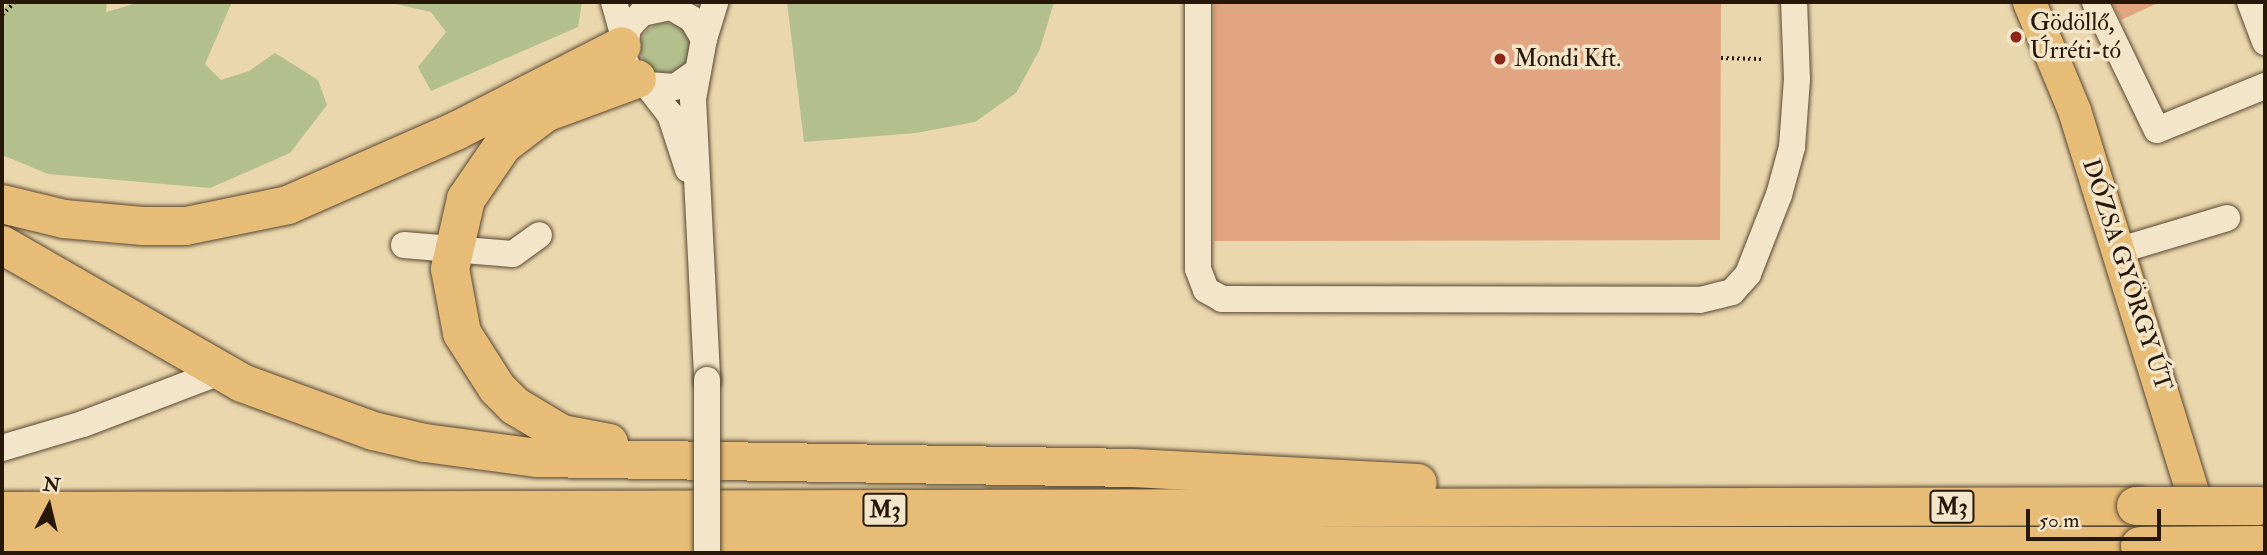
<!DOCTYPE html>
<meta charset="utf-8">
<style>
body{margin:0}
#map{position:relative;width:2267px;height:555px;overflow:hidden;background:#ebd7ad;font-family:"IM FELL Double Pica",serif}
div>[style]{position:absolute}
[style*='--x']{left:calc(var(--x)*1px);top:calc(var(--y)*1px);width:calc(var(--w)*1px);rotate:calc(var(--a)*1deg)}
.green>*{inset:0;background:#b3bf8d}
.round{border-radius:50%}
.building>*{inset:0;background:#e1a681}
.path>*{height:3.5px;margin-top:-1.75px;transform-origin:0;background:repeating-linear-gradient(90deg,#271708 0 2px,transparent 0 5.5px)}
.roads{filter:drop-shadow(0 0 2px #584731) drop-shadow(0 0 2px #584731)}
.minor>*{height:26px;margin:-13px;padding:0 13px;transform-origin:13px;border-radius:13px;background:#f2e5ca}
.major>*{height:33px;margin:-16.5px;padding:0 16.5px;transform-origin:16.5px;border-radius:16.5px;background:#e6bc76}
.highway>*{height:38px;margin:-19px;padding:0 19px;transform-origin:19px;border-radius:19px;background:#e6bc76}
.bridges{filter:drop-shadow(0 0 2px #584731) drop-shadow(0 0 2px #584731)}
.minor-bridge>*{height:26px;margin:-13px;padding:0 13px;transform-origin:13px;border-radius:13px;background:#f2e5ca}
.highway-bridge>*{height:38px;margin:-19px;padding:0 19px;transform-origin:19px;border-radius:19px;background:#e6bc76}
.dots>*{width:19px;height:19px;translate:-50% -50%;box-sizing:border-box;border:4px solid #f2e5ca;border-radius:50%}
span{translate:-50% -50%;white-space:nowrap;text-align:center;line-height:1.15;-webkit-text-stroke:7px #f2e5ca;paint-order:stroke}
.shield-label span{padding:2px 5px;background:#f2e5ca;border:2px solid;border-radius:5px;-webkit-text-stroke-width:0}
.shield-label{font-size:23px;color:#271708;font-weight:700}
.poi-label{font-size:24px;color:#271708}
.left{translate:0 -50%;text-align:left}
.street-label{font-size:24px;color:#271708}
.frame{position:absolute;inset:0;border:4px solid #271708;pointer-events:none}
.north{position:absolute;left:14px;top:471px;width:70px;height:70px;-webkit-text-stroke:5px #f2e5ca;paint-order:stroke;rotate:7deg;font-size:19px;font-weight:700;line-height:28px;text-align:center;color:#271708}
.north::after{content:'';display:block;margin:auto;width:24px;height:32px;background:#271708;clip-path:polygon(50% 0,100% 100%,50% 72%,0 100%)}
.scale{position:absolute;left:2026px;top:509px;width:135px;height:32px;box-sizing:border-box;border:4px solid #271708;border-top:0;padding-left:9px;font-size:21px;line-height:24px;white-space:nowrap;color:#271708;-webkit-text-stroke:5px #f2e5ca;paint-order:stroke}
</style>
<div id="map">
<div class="green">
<div style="clip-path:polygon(9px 2px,107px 2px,106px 12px,141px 2px,232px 2px,205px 64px,221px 80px,249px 71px,275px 53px,318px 80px,327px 105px,290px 153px,210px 188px,48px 174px,2px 155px,2px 12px)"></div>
<div style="clip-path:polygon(387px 2px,582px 2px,578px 27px,431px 91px,418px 67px,446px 32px,431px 12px)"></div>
<div style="clip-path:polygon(787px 2px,1054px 2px,1040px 49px,1016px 93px,975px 122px,916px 133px,804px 142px)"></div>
<div class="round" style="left:640px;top:23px;width:50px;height:50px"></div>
</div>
<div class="building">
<div style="clip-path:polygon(1214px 2px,1721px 2px,1720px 240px,1214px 241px)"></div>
<div style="clip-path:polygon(2112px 2px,2160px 2px,2121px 20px)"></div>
</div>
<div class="path">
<div style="--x:2;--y:15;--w:18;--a:-45"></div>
<div style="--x:1721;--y:58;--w:40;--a:1.4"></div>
</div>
<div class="roads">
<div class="minor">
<div style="--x:614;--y:2;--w:37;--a:74"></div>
<div style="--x:1198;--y:2;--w:267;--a:90"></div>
<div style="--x:1198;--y:269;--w:22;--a:69"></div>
<div style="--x:1206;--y:290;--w:18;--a:29"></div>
<div style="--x:1222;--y:299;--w:478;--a:0.1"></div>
<div style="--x:1700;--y:300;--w:33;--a:-14"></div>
<div style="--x:1732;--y:292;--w:24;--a:-48"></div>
<div style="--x:1748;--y:274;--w:85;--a:-68.6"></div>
<div style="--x:1779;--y:195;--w:50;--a:-74.8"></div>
<div style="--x:1792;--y:147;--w:68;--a:-85.8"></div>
<div style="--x:1797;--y:79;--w:77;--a:-92.2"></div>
<div style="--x:2095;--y:2;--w:142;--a:64.2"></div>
<div style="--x:2157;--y:130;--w:117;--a:-22.2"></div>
<div style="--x:2250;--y:2;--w:43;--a:69.4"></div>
<div style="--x:704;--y:39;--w:39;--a:-73"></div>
<div style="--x:698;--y:71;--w:28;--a:145"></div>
<div style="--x:675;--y:87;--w:28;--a:-176"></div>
<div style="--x:647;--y:85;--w:23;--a:-140"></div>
<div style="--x:629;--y:70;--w:12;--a:-114"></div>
<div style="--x:624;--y:59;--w:31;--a:-83"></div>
<div style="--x:628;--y:28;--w:21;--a:-47"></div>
<div style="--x:642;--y:13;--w:30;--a:-12"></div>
<div style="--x:671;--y:7;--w:24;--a:30"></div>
<div style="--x:692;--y:19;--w:23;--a:59"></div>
<div style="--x:704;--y:39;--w:61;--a:100.4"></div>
<div style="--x:693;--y:99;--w:281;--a:87.1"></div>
<div style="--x:647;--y:85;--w:37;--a:52"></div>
<div style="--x:670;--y:114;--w:58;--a:71.9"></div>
<div style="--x:404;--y:245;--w:109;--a:4.7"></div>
<div style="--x:513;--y:254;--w:32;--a:-36"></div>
<div style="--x:2117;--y:251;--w:115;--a:-16.7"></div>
<div style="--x:2;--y:448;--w:84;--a:-16.5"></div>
<div style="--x:83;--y:424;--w:147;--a:-20.8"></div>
</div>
<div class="major">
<div style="--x:2029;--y:2;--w:117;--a:67.4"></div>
<div style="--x:2074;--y:110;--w:441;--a:72.8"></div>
</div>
<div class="highway">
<div style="--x:2;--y:204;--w:64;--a:13.6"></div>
<div style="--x:64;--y:219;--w:79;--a:5.1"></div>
<div style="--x:143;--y:226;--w:43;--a:0"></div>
<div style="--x:186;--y:226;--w:104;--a:-11.6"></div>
<div style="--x:288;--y:205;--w:184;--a:-23.8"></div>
<div style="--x:456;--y:131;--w:186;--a:-27.1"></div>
<div style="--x:2;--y:245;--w:277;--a:29.9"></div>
<div style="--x:242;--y:383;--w:140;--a:20.1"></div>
<div style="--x:373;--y:431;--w:53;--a:13"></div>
<div style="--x:425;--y:443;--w:114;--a:7.6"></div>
<div style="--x:538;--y:458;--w:595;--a:0.96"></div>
<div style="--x:1133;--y:468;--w:285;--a:3"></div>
<div style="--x:609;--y:443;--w:48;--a:-169.2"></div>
<div style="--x:562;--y:434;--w:55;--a:-149.2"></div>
<div style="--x:515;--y:406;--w:25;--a:-135"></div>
<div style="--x:497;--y:388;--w:65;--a:-122.5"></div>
<div style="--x:462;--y:333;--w:65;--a:-100.6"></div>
<div style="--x:450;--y:269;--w:72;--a:-77.1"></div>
<div style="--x:466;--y:199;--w:65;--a:-55.6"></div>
<div style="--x:503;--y:145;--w:53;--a:-37.3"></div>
<div style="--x:545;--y:113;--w:98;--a:-20.3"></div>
<div style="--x:2;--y:511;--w:2134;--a:-0.13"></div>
<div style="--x:2;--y:546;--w:2138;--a:0"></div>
</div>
</div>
<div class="bridges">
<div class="minor-bridge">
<div style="--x:707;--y:380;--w:173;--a:90"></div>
</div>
<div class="highway-bridge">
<div style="--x:2136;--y:506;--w:123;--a:0"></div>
<div style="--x:2140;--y:546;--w:120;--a:-0.5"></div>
</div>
</div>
<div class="dots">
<div style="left:2016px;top:37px;background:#8f2418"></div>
<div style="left:1500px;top:59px;background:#8f2418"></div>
</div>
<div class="shield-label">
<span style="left:1952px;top:507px">M3</span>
<span style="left:885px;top:510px">M3</span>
</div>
<div class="poi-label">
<span class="left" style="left:2030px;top:37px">Gödöllő,<br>Úrréti-tó</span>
<span class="left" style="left:1514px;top:59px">Mondi Kft.</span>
</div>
<div class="street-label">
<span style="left:2127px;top:275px;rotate:72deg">DÓZSA GYÖRGY ÚT</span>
</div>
<div class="frame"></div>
<div class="north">N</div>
<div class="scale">50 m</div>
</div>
